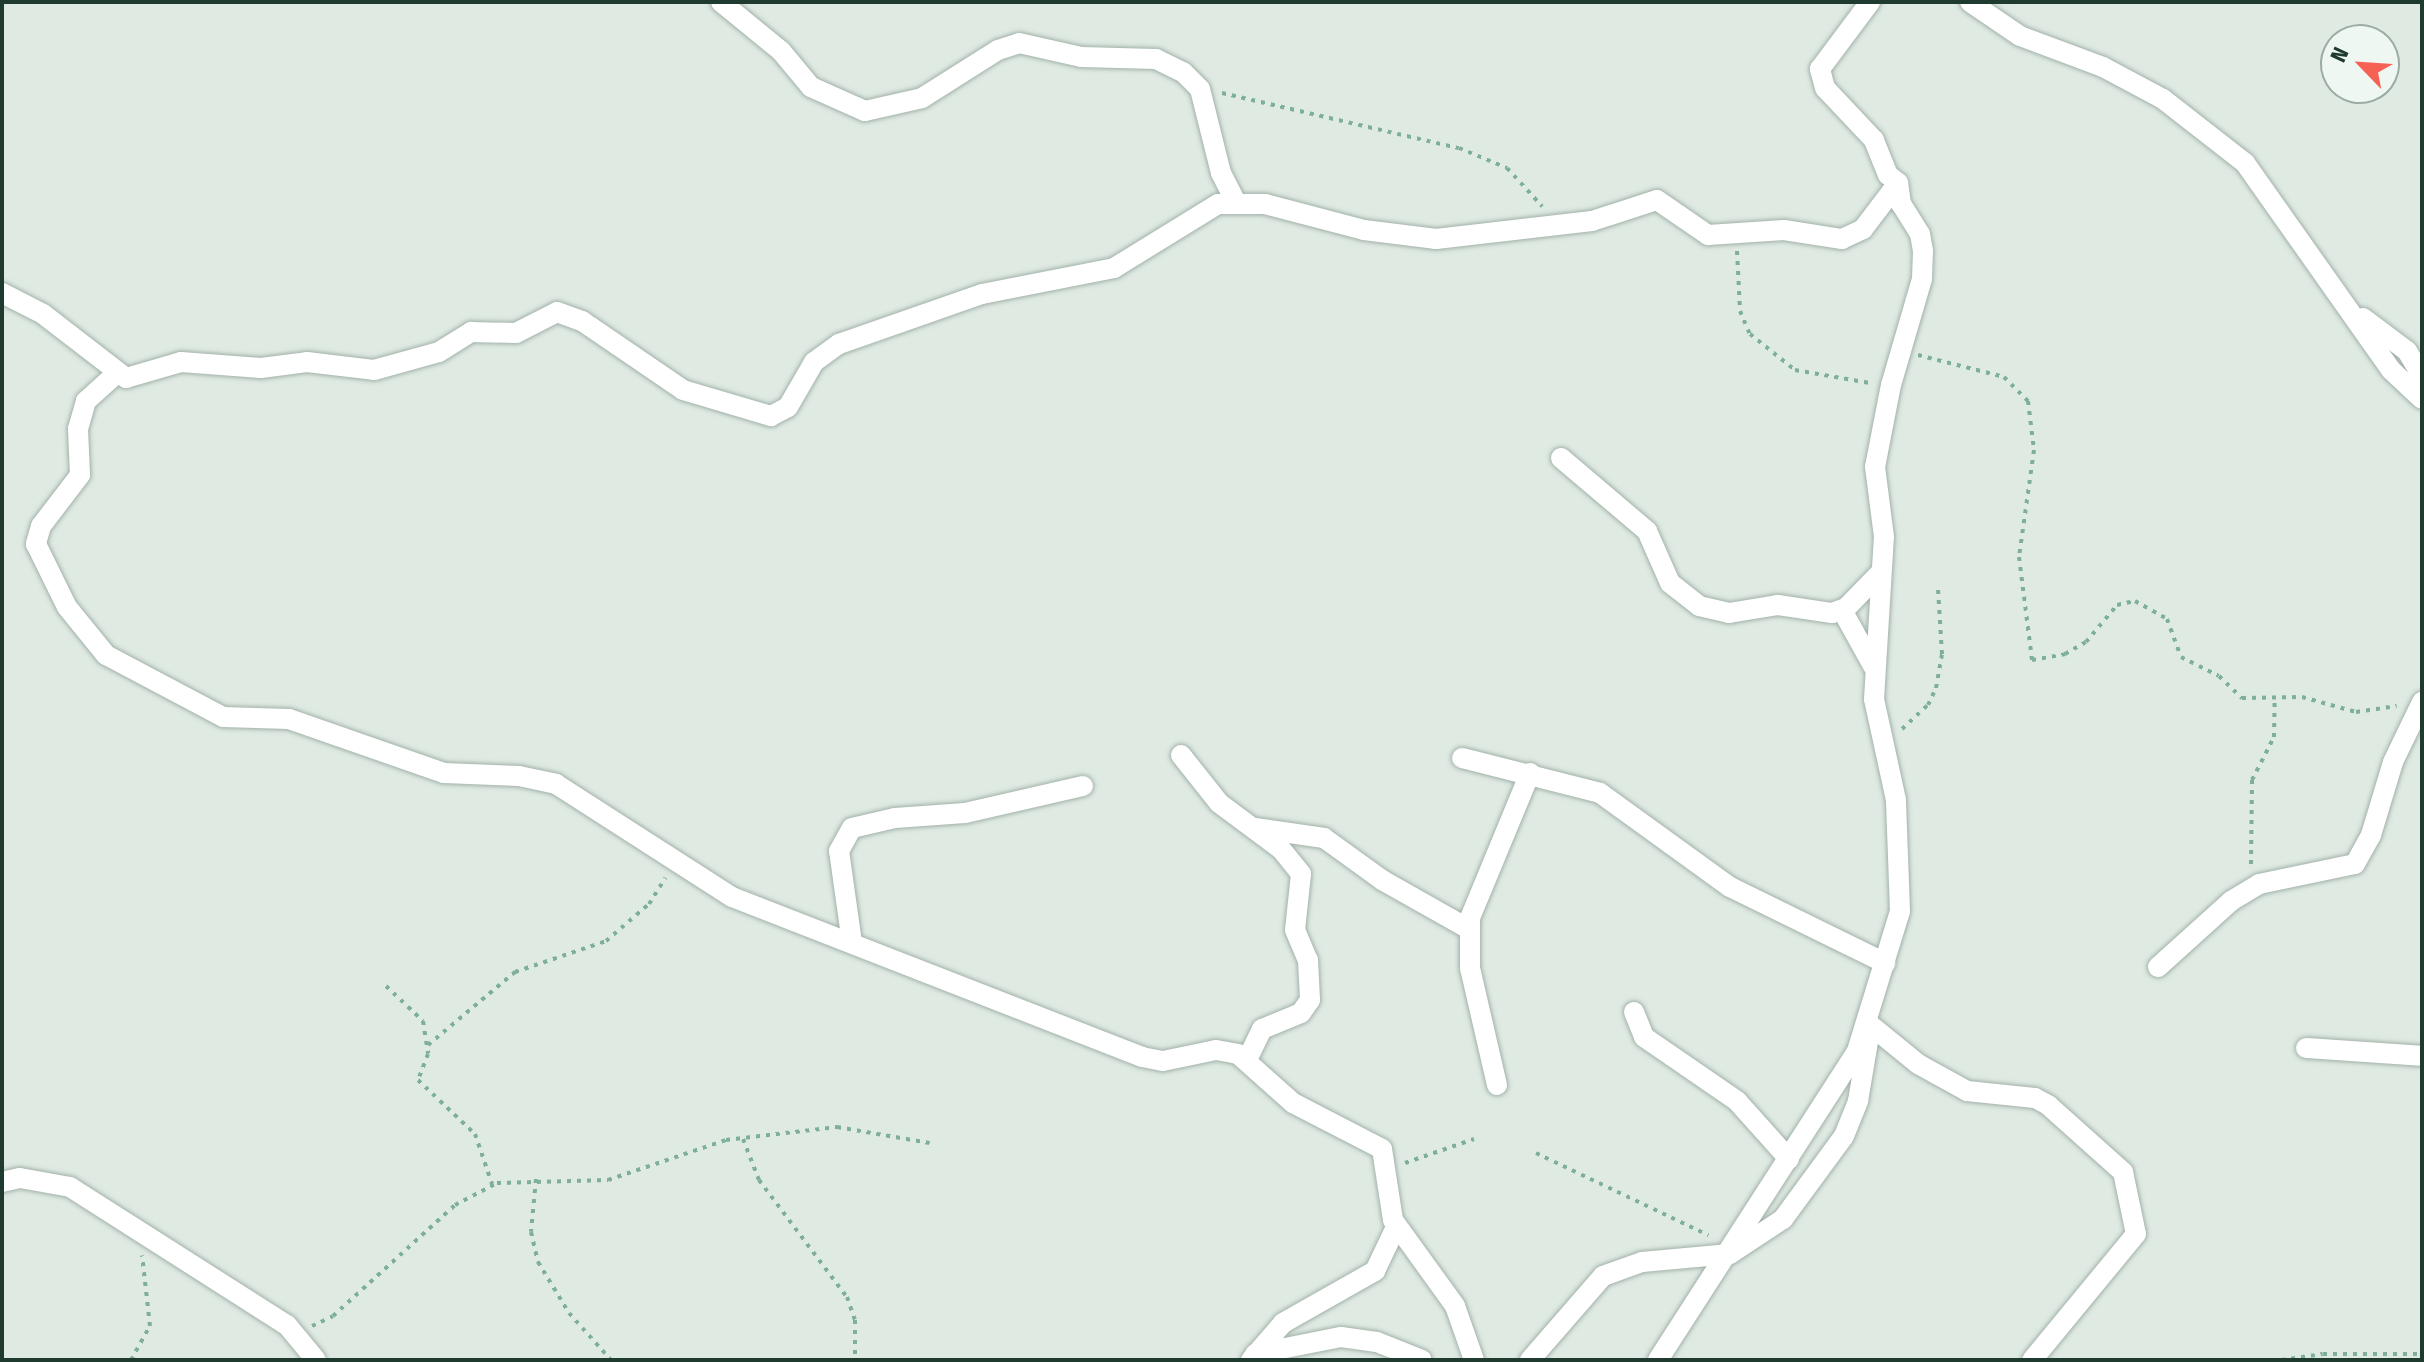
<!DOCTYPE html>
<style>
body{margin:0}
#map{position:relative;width:2424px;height:1362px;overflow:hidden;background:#dfeae3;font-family:"Fira Sans Condensed",sans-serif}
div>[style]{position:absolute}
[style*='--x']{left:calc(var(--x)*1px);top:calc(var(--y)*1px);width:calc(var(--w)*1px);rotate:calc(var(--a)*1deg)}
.path>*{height:4px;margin-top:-2px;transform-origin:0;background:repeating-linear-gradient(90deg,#7eaf98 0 4px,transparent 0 10px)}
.roads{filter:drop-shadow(0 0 2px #a2b2a9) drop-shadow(0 0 2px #a2b2a9)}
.street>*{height:20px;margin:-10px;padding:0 10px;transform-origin:10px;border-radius:10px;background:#fff}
span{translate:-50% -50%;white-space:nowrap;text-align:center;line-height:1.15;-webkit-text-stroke:7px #eff7f2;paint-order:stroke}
.frame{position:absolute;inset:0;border:4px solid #1f3b2f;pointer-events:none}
.north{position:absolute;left:2320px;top:24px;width:80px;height:80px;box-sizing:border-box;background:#eff7f2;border:2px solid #9caca4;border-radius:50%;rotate:295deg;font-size:22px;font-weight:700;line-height:32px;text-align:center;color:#1f3b2f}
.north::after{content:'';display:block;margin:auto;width:28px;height:36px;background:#f56152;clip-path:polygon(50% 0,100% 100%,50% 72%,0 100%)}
</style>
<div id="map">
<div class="path">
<div style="--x:1222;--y:93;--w:243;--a:13.1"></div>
<div style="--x:1459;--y:148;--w:52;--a:22.6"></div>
<div style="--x:1507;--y:168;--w:52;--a:47.4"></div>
<div style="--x:1737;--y:251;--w:60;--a:87.1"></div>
<div style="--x:1740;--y:311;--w:25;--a:67"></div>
<div style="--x:1750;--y:334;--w:58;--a:38.7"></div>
<div style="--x:1795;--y:370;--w:76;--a:9.8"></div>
<div style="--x:1918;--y:355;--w:89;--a:14.3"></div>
<div style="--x:2004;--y:377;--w:34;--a:45"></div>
<div style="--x:2028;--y:401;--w:49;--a:83"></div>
<div style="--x:2034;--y:450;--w:108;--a:98"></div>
<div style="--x:2019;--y:557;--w:104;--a:82.8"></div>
<div style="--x:2032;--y:660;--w:34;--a:-10"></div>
<div style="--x:2065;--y:654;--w:24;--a:-30"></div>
<div style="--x:2086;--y:642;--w:48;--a:-50"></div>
<div style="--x:2117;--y:605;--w:18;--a:-13"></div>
<div style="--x:2135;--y:601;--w:37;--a:29"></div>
<div style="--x:2167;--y:619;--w:40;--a:69.8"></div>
<div style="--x:2181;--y:657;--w:42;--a:26.6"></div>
<div style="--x:2219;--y:676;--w:32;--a:44"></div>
<div style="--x:2242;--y:698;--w:60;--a:-1"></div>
<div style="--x:2302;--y:697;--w:56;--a:15.5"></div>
<div style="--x:2356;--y:712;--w:41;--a:-8.3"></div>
<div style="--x:1902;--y:729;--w:35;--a:-43"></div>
<div style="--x:1928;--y:705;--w:19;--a:-65"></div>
<div style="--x:1936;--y:688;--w:35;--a:-80"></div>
<div style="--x:1942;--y:654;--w:65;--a:-93.5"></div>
<div style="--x:2251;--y:864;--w:84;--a:-89.3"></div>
<div style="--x:2252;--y:780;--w:48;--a:-62.9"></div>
<div style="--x:2274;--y:737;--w:39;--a:-89"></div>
<div style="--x:386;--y:986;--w:51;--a:43.4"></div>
<div style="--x:423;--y:1021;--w:33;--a:81"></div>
<div style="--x:428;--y:1054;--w:28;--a:111"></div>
<div style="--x:418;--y:1080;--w:79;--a:43.5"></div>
<div style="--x:475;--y:1134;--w:53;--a:71.2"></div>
<div style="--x:428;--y:1045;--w:114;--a:-40"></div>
<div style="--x:515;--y:972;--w:96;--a:-18.8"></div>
<div style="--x:606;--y:941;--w:57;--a:-40.7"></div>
<div style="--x:649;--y:904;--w:31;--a:-58"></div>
<div style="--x:743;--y:1139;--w:44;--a:68.7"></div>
<div style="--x:759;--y:1180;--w:146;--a:53.1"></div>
<div style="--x:847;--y:1297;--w:24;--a:71"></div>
<div style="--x:855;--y:1320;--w:40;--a:90"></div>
<div style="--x:1536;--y:1153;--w:191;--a:25.5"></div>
<div style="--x:1405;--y:1163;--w:73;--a:-19.2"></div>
<div style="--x:536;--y:1179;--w:53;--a:95.4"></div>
<div style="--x:531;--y:1232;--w:31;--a:77"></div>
<div style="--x:538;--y:1262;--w:60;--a:58.7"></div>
<div style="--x:569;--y:1313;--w:63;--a:48.2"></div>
<div style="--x:312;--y:1326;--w:23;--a:-25"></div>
<div style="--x:333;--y:1316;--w:165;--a:-42.3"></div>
<div style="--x:455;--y:1205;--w:47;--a:-27.6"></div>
<div style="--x:497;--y:1183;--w:111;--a:-1.5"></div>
<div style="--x:608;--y:1180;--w:125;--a:-18.7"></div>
<div style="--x:726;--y:1140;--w:112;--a:-6.7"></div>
<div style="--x:837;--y:1127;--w:94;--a:9.8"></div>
<div style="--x:131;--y:1360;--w:39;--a:-61"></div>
<div style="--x:150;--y:1326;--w:71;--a:-96.4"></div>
<div style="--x:2281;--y:1360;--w:42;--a:-8.1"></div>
<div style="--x:2323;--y:1354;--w:99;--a:0"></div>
</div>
<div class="roads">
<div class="street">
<div style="--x:721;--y:2;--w:77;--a:39.2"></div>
<div style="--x:781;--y:51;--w:47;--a:50.2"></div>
<div style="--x:811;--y:87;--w:59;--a:24"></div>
<div style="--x:865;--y:111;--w:58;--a:-12.8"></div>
<div style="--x:922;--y:98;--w:90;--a:-32.3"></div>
<div style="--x:998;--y:50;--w:22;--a:-18"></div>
<div style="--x:1019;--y:43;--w:64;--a:12.7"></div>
<div style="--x:1081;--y:57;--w:75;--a:1.5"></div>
<div style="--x:1156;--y:59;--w:30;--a:26"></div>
<div style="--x:1183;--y:72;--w:24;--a:45"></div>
<div style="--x:1200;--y:89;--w:87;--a:76"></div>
<div style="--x:1221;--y:173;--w:33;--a:63"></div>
<div style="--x:1970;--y:2;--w:60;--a:34.2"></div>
<div style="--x:2020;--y:36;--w:89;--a:20.5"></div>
<div style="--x:2103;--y:67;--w:68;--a:28.1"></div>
<div style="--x:2163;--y:99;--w:104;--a:38"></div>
<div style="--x:2245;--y:163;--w:253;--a:54.8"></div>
<div style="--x:2391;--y:370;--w:42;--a:43.1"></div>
<div style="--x:2;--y:293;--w:46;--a:27.1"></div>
<div style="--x:43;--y:314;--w:105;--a:37.6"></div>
<div style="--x:126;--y:378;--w:57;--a:-16.2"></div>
<div style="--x:181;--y:362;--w:80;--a:4.3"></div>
<div style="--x:261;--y:368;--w:46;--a:-7.4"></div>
<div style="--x:307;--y:362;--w:67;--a:6.8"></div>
<div style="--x:374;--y:370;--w:67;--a:-15.5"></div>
<div style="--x:439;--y:352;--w:38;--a:-32"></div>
<div style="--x:471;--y:332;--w:45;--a:1.3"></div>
<div style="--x:516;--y:333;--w:46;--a:-27.1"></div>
<div style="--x:557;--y:312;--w:27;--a:20"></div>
<div style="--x:582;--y:321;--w:122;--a:34.3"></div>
<div style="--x:683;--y:390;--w:92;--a:16.5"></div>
<div style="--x:771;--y:416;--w:19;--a:-28"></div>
<div style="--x:788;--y:407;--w:52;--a:-60"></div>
<div style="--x:814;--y:362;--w:31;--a:-36"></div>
<div style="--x:839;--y:344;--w:151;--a:-19.3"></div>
<div style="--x:982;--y:294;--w:135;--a:-11.1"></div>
<div style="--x:1114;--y:268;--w:122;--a:-31.6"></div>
<div style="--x:1218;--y:204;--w:47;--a:0"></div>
<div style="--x:1265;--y:204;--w:102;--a:14.7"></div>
<div style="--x:1364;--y:230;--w:73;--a:7.1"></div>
<div style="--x:1436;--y:239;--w:157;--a:-6.6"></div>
<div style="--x:1592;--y:221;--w:68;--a:-17.9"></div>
<div style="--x:1657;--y:200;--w:62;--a:34.5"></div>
<div style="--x:1708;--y:235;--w:76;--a:-3.8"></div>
<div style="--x:1784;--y:230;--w:59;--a:8.8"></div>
<div style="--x:1842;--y:239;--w:23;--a:-25"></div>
<div style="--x:1863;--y:229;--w:58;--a:-52.7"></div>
<div style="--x:2363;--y:318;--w:55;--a:36.9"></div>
<div style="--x:2407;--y:351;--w:29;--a:59"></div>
<div style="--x:117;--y:373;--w:42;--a:137.9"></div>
<div style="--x:86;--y:401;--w:29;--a:106"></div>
<div style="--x:78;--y:429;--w:46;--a:87.5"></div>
<div style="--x:80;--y:475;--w:64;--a:127.4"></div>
<div style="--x:41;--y:526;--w:19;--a:106"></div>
<div style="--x:36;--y:544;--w:70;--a:63.8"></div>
<div style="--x:67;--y:607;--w:62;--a:50.9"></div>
<div style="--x:106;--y:655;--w:132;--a:27.9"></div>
<div style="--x:223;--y:717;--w:66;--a:1.7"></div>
<div style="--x:289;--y:719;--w:164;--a:19.2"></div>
<div style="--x:444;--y:773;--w:75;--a:2.3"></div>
<div style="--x:519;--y:776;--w:38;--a:12"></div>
<div style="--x:556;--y:784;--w:209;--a:32.7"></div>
<div style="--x:732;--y:897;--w:440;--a:21.3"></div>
<div style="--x:1142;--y:1057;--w:21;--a:11"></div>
<div style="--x:1163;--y:1061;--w:54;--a:-11.7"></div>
<div style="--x:1216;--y:1050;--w:22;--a:10"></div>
<div style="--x:1238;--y:1054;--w:74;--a:41.7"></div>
<div style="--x:1293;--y:1103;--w:100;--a:27.3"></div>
<div style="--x:1382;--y:1149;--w:72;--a:81.2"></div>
<div style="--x:1393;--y:1220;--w:106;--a:54.2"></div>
<div style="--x:1455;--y:1306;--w:57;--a:70.6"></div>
<div style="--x:1561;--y:458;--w:113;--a:40.3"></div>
<div style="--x:1647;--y:531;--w:57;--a:66.1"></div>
<div style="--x:1670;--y:583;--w:37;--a:38"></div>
<div style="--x:1699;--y:606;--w:31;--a:13"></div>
<div style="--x:1729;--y:613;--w:50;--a:-9.3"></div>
<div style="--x:1778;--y:605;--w:55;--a:8.4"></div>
<div style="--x:1832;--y:613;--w:15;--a:-20"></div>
<div style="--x:1846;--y:608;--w:50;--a:-45.8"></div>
<div style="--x:1842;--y:610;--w:64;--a:61"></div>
<div style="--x:1181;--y:755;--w:61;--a:51.6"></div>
<div style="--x:1219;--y:803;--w:77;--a:36.6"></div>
<div style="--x:1281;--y:849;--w:32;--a:51"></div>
<div style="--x:1301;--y:874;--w:56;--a:96.1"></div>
<div style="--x:1295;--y:930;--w:33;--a:67"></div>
<div style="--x:1308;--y:960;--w:40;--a:87.1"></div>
<div style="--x:1310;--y:1000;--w:16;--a:125"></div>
<div style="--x:1301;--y:1013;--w:42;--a:157.7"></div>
<div style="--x:1262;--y:1029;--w:34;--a:116"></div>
<div style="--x:1462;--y:758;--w:142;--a:14.2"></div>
<div style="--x:1600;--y:793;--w:160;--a:35.9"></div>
<div style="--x:1730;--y:887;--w:173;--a:26.1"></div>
<div style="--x:1255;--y:828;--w:70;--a:8.2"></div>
<div style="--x:1324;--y:838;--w:72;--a:35.9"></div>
<div style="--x:1382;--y:880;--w:100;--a:29.4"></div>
<div style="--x:852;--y:943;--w:93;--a:-98"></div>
<div style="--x:839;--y:851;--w:26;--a:-61"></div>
<div style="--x:852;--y:828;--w:44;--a:-13.1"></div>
<div style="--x:895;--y:818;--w:70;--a:-4.1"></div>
<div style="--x:965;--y:813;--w:121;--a:-12.9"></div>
<div style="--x:2158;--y:967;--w:98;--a:-42.1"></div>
<div style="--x:2231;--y:901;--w:33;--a:-31"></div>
<div style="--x:2259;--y:884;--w:98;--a:-11.8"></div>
<div style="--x:2355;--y:864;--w:33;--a:-61"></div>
<div style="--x:2371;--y:835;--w:76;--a:-73.2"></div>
<div style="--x:2393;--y:762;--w:67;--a:-64.2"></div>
<div style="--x:1634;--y:1012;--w:27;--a:68"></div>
<div style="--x:1644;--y:1037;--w:113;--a:34.5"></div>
<div style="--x:1737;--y:1101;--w:78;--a:48.1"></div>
<div style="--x:1869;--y:1024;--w:63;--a:39.2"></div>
<div style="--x:1918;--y:1064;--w:56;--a:28.9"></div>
<div style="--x:1967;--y:1091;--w:68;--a:5.9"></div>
<div style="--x:2035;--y:1098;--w:15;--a:28"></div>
<div style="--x:2048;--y:1105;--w:101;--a:41.8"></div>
<div style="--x:2123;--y:1172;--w:63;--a:78.2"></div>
<div style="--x:2136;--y:1234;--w:163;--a:129.5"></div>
<div style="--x:2306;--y:1048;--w:116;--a:3.9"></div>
<div style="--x:1497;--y:1085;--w:120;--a:-103"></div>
<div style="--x:1470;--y:968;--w:50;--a:-90"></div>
<div style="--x:1470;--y:918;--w:157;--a:-67.5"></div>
<div style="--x:2;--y:1182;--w:18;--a:-13"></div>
<div style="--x:20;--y:1178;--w:51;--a:10.2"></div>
<div style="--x:70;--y:1187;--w:257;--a:32.5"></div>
<div style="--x:287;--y:1325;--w:45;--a:50.4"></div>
<div style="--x:1255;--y:1354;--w:88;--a:-11.2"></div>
<div style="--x:1341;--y:1337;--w:36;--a:8"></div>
<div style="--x:1377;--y:1342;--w:48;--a:21.8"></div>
<div style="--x:1251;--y:1360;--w:49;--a:-49.1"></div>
<div style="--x:1283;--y:1323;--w:106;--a:-29.5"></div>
<div style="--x:1375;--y:1271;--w:49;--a:-64.5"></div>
<div style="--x:1530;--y:1360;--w:111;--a:-49"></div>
<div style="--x:1603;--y:1276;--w:41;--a:-19.7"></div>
<div style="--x:1642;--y:1262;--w:88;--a:-5.2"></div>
<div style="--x:1730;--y:1254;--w:64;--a:-33.4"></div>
<div style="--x:1783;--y:1219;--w:103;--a:-53.7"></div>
<div style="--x:1844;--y:1136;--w:38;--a:-68"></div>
<div style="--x:1858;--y:1101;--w:66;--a:-80.4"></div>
<div style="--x:1658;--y:1360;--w:368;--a:-57.2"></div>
<div style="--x:1857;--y:1051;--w:146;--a:-72.9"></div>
<div style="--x:1900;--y:911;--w:111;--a:-92.1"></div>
<div style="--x:1896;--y:800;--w:103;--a:-102.3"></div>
<div style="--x:1874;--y:699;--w:162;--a:-86.5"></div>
<div style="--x:1884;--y:537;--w:71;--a:-97.3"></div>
<div style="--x:1875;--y:467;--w:84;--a:-79"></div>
<div style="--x:1891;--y:385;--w:110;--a:-73.7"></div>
<div style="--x:1922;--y:279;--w:28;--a:-88"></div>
<div style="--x:1923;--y:251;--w:17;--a:-100"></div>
<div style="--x:1920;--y:234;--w:36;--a:-122"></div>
<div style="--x:1901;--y:204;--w:21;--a:-98"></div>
<div style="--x:1898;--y:183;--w:13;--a:-141"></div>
<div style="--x:1888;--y:175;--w:38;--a:-112"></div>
<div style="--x:1874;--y:140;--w:71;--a:-133.3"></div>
<div style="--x:1825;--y:88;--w:20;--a:-105"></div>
<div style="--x:1820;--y:69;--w:84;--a:-53.3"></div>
</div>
</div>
<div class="frame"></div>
<div class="north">N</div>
</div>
